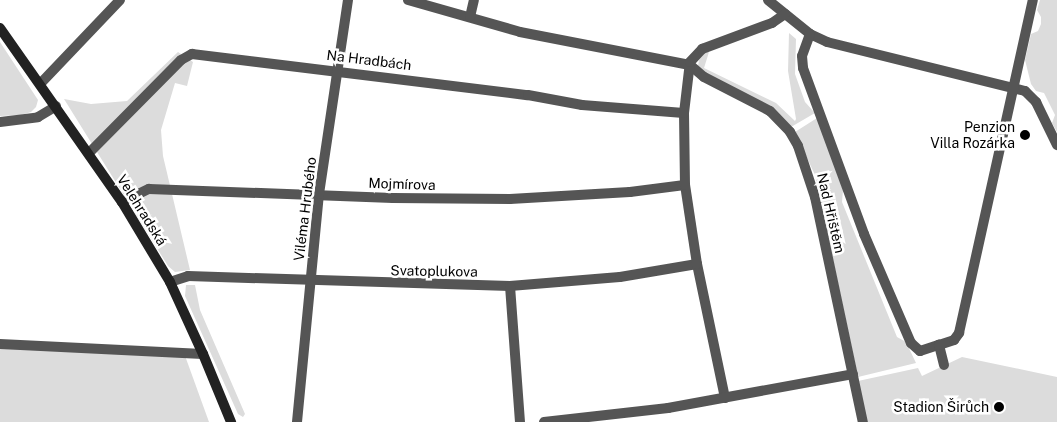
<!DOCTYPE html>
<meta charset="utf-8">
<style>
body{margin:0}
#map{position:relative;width:1057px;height:422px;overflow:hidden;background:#fff;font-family:"Public Sans",sans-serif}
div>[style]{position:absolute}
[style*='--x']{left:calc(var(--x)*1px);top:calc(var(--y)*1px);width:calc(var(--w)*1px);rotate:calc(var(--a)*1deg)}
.green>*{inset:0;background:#dcdcdc}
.street>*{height:10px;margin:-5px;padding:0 5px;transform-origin:5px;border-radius:5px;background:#555}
.secondary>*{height:10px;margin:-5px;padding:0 5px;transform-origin:5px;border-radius:5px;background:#222}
.dots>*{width:14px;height:14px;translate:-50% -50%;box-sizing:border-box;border:2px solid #fff;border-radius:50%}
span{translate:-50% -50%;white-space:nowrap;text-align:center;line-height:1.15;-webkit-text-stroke:5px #fff;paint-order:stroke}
.street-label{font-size:14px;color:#000}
.poi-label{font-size:14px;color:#000}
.right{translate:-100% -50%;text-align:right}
</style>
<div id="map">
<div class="green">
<div style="clip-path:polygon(1040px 0,1057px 0,1057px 132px,1052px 123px,1055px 115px,1044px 93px,1036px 91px,1031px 84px,1025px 60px,1031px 34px,1038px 31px,1041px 24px,1041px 17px,1037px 10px)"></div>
<div style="clip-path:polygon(789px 33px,796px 39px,795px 74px,805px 102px,815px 113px,791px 127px,704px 74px,698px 66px,699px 60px,706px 52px,709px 52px,704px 68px,776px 103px,795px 121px,796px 119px,788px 71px)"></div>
<div style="clip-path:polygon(0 42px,38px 100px,36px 107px,31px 112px,21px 115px,0 116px)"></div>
<div style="clip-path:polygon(178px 52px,193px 62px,187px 86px,175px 83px,161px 130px,163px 156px,190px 270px,175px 272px,168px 266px,64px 99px,91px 104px,127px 101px)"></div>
<div style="clip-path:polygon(817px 118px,843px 190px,842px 202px,897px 337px,906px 342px,916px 363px,858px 377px,815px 175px,795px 132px)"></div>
<div style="clip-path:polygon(186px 285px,195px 285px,200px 310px,245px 414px,243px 417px,238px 414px,185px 296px)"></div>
<div style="clip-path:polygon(0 344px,184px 353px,209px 422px,0 422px)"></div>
<div style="clip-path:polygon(962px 357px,1057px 377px,1057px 422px,867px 422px,858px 381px,918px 368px,922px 376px)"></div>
</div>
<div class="street">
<div style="--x:408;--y:0;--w:116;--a:15.9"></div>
<div style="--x:520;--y:32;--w:173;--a:11"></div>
<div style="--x:768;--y:0;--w:54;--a:39"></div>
<div style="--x:810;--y:34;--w:19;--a:25"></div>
<div style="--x:827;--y:42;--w:204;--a:13.9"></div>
<div style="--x:1025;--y:91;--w:16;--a:45"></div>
<div style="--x:1036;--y:102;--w:48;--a:64"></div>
<div style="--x:470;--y:17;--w:17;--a:-77"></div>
<div style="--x:810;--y:34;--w:23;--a:110"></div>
<div style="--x:802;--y:56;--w:12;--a:85"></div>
<div style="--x:803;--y:68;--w:177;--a:69.8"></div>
<div style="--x:864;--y:234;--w:119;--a:66.7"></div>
<div style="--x:911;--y:343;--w:12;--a:42"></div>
<div style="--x:920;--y:351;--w:20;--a:-18"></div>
<div style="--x:690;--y:65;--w:18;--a:41"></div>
<div style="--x:704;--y:77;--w:74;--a:27.3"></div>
<div style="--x:770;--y:111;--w:29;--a:46"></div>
<div style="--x:790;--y:132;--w:16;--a:60"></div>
<div style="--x:798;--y:146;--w:54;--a:71.6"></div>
<div style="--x:815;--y:197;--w:230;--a:78"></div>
<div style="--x:40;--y:84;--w:116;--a:-46.4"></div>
<div style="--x:0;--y:122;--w:38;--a:-7"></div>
<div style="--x:38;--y:117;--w:21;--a:-31"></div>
<div style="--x:89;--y:153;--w:131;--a:-45.3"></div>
<div style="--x:181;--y:60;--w:13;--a:-29"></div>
<div style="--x:192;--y:54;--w:338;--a:7"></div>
<div style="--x:528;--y:95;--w:55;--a:10.5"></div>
<div style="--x:582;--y:105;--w:102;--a:4.5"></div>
<div style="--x:122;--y:202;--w:30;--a:-26"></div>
<div style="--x:149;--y:189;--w:244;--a:2.1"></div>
<div style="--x:393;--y:198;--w:117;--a:0.5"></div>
<div style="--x:510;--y:199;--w:120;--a:-3.3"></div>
<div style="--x:630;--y:192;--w:55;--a:-7.3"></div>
<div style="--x:170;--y:282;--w:19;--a:-18"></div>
<div style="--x:188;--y:276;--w:322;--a:1.8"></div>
<div style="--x:510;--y:286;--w:110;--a:-4.7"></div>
<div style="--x:620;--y:277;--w:78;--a:-9.6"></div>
<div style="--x:510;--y:286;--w:136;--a:85.8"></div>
<div style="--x:0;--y:344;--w:203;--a:2.8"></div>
<div style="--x:944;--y:365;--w:21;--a:-104"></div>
<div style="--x:939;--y:345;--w:16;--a:-18"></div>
<div style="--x:954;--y:340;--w:9;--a:-54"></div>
<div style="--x:959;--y:333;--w:341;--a:-77.5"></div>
<div style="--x:725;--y:398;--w:137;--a:-101.8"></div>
<div style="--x:697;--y:264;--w:80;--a:-98.6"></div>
<div style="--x:685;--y:185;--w:72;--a:-90.8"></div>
<div style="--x:684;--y:113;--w:51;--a:-83.3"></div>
<div style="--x:690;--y:62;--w:18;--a:-47"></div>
<div style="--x:702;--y:49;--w:75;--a:-20.4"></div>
<div style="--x:772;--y:23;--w:16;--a:-35"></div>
<div style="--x:297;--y:422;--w:229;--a:-84.5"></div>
<div style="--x:319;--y:194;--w:196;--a:-81.5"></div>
<div style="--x:544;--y:422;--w:125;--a:-6.4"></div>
<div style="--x:668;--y:408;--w:188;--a:-10.4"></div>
</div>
<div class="secondary">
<div style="--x:0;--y:28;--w:213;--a:55"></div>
<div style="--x:122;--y:202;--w:93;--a:59"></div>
<div style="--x:170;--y:282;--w:79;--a:65.4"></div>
<div style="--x:203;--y:354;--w:74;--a:67.6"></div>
</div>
<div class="dots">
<div style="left:1025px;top:135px;background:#000"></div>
<div style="left:999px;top:407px;background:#000"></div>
</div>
<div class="street-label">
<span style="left:369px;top:60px;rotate:7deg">Na Hradbách</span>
<span style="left:402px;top:184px;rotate:2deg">Mojmírova</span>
<span style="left:305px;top:209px;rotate:-83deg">Viléma Hrubého</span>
<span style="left:142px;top:210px;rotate:58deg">Velehradská</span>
<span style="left:831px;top:213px;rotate:77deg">Nad Hřištěm</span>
<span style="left:434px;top:271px;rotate:1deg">Svatoplukova</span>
</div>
<div class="poi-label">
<span class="right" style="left:1015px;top:135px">Penzion<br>Villa Rozárka</span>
<span class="right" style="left:989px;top:407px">Stadion Širůch</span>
</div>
</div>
